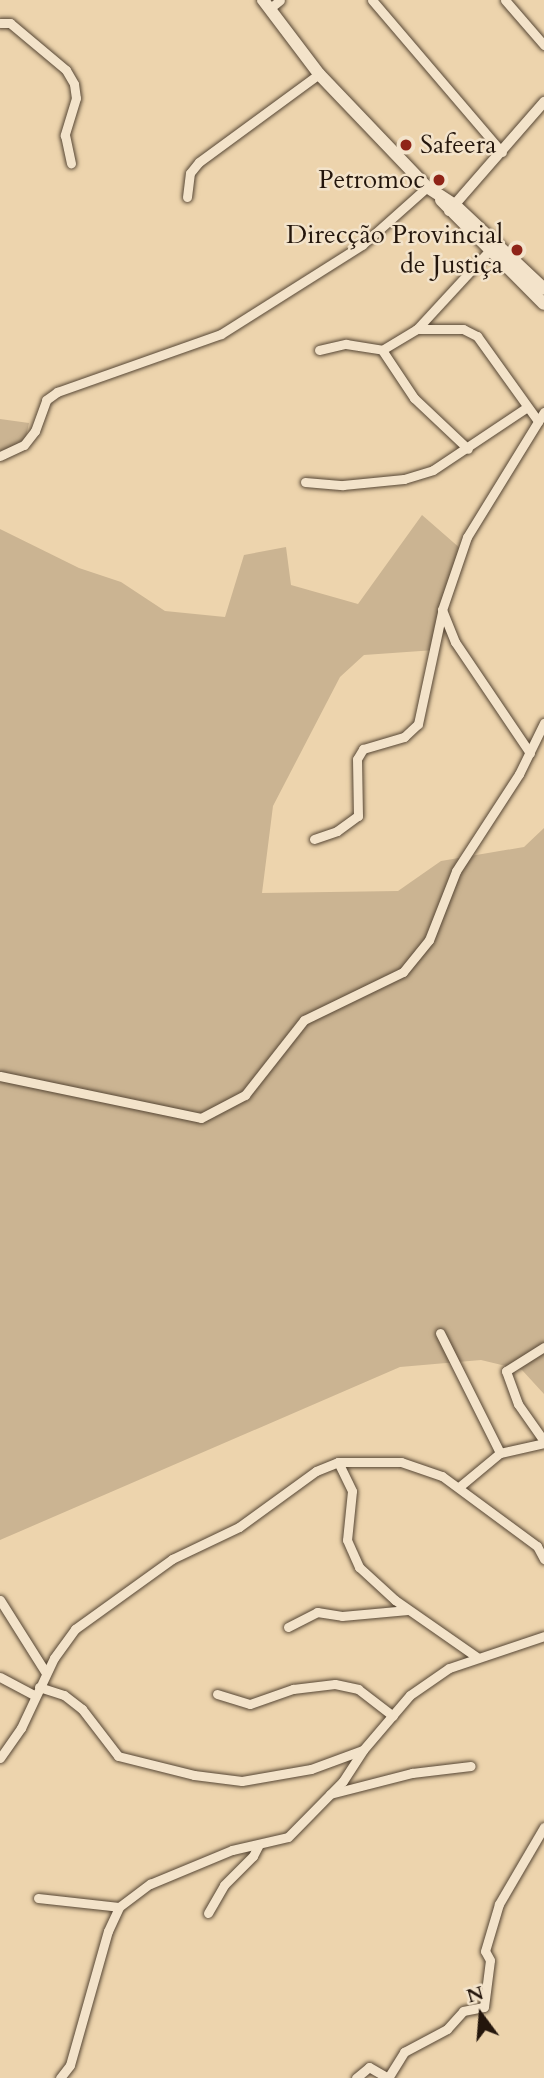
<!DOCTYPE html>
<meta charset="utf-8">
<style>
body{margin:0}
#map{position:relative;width:544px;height:2078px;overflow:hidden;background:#edd4ad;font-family:Cardo,serif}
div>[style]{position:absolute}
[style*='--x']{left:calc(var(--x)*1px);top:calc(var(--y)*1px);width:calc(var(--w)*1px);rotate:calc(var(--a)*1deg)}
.green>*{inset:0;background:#cbb492}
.roads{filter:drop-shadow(0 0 2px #564634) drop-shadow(0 0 2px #564634)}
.minor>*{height:9px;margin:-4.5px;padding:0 4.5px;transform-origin:4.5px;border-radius:4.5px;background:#f3e3ca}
.tertiary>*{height:10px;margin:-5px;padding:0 5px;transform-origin:5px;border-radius:5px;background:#f3e3ca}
.secondary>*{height:12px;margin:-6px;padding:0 6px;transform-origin:6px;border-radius:6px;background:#f3e3ca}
.dots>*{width:19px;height:19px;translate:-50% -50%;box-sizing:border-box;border:4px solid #f3e3ca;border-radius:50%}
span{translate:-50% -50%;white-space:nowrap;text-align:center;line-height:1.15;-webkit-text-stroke:5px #f3e3ca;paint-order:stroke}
.poi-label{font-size:26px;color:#24160c}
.left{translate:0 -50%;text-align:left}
.right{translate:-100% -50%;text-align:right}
.north{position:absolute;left:446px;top:1980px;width:70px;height:70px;-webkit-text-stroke:5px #f3e3ca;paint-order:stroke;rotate:344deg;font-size:19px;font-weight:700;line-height:28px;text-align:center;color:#24160c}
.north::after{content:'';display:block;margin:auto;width:24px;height:32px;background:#24160c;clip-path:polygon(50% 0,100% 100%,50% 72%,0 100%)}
</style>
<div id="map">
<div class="green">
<div style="clip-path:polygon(0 419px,29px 423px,25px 441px,0 454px)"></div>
<div style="clip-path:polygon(422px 515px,461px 549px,435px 650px,364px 655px,340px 677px,273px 806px,262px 893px,398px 891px,441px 861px,524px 847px,544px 828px,544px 1394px,522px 1370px,481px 1360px,400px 1367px,0 1540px,0 529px,79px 568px,121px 582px,165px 611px,225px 617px,244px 555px,286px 547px,291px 585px,358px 604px)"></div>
</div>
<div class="roads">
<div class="minor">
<div style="--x:372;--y:0;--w:200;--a:49.5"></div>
<div style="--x:505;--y:0;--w:60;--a:49.1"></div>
<div style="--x:269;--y:9;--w:14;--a:-39"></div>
<div style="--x:0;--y:23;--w:10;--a:0"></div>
<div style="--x:10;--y:23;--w:73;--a:40"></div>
<div style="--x:66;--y:70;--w:16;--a:60"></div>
<div style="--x:74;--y:84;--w:14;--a:82"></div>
<div style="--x:76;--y:98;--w:39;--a:107"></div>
<div style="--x:65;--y:135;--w:29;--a:78"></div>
<div style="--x:187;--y:197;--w:24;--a:-83"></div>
<div style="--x:190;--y:173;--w:14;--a:-51"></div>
<div style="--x:199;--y:162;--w:149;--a:-36.3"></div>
<div style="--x:417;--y:329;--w:46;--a:0"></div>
<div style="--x:463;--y:329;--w:16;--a:27"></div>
<div style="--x:477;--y:336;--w:105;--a:54.3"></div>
<div style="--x:319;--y:350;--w:28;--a:-13"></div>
<div style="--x:346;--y:344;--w:36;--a:9"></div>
<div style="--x:382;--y:350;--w:58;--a:56.3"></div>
<div style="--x:414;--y:398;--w:74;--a:43.4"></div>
<div style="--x:382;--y:350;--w:41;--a:-31"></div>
<div style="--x:417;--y:329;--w:108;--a:-47.3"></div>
<div style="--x:0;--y:456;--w:26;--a:-25"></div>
<div style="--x:24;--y:445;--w:18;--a:-52"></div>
<div style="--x:35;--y:431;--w:33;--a:-70"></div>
<div style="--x:46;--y:400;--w:14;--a:-36"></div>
<div style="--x:57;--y:392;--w:174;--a:-19.5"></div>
<div style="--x:221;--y:334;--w:167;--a:-32.3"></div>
<div style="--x:362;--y:245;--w:87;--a:-41.7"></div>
<div style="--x:305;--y:482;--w:38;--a:5"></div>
<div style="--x:343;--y:485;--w:61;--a:-5.6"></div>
<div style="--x:404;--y:479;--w:30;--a:-17"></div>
<div style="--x:433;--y:470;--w:113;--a:-33.8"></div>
<div style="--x:530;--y:753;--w:134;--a:-124"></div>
<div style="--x:455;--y:642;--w:35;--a:-112"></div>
<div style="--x:442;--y:610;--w:77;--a:-71.1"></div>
<div style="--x:467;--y:537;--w:147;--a:-58.4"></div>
<div style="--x:314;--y:839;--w:24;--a:-19"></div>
<div style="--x:337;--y:831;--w:26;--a:-36"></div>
<div style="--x:358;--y:816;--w:57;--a:-91"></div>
<div style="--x:357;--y:759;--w:12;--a:-59"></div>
<div style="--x:363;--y:749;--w:43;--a:-16.3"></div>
<div style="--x:404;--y:737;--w:19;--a:-43"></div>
<div style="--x:418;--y:724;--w:115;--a:-77.9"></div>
<div style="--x:0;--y:1076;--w:205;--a:11.8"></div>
<div style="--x:201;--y:1118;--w:50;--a:-27.6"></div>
<div style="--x:245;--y:1095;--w:95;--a:-51.8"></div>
<div style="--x:304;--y:1020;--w:110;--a:-25.9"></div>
<div style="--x:403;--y:972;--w:41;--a:-50.9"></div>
<div style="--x:429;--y:940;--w:74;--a:-68.6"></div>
<div style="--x:456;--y:871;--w:116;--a:-57"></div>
<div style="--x:519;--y:774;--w:57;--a:-63.9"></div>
<div style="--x:440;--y:1333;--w:134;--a:63.4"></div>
<div style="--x:544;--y:1347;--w:45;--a:147.7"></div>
<div style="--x:506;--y:1371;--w:35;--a:70"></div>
<div style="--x:518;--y:1404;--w:45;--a:54.9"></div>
<div style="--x:338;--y:1462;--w:32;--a:64"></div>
<div style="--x:352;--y:1491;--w:49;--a:95.8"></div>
<div style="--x:347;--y:1540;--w:30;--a:66"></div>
<div style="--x:359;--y:1567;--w:49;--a:42.5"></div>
<div style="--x:395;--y:1600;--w:101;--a:34.9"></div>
<div style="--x:459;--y:1487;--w:53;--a:-39.7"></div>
<div style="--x:500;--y:1453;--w:45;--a:-12.8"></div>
<div style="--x:0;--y:1600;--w:86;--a:57.8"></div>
<div style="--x:288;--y:1627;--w:33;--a:-27"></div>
<div style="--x:317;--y:1612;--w:25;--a:9"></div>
<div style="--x:342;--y:1616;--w:66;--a:-5.2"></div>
<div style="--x:0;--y:1677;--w:40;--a:28"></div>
<div style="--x:39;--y:1687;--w:26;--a:18"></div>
<div style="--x:64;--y:1695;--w:23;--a:38"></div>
<div style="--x:82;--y:1709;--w:59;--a:52.5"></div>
<div style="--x:118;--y:1756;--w:78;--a:14"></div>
<div style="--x:194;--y:1775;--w:48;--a:7.1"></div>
<div style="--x:242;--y:1781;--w:70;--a:-9.9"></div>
<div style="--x:311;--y:1769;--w:55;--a:-20.1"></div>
<div style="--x:217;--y:1694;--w:34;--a:17"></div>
<div style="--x:250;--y:1704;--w:46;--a:-19.2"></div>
<div style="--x:293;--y:1689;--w:42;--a:-6.8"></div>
<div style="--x:335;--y:1684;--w:24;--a:12"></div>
<div style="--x:358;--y:1689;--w:44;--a:37.6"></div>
<div style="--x:0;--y:1758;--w:37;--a:-55"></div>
<div style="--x:21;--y:1728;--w:77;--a:-64.8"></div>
<div style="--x:54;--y:1658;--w:36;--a:-54"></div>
<div style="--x:75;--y:1629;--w:120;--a:-35.8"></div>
<div style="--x:172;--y:1559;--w:74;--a:-25.5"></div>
<div style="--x:239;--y:1527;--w:95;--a:-36"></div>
<div style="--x:316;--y:1471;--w:24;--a:-22"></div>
<div style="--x:338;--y:1462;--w:63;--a:0"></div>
<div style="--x:401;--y:1462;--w:43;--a:18.9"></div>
<div style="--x:442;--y:1476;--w:118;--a:36.4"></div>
<div style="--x:537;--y:1546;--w:15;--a:62"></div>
<div style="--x:330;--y:1794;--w:85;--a:-14.4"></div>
<div style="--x:412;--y:1773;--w:59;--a:-6.8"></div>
<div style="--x:38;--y:1898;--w:81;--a:6.3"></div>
<div style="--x:208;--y:1913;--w:32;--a:-60"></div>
<div style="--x:224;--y:1885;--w:41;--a:-45"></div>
<div style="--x:253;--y:1856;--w:13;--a:-63"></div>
<div style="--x:60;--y:2078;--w:16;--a:-52"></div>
<div style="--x:70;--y:2065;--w:139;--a:-74.2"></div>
<div style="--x:108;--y:1931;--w:26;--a:-65"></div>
<div style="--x:119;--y:1907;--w:39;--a:-37"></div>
<div style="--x:150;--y:1884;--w:89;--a:-22.5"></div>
<div style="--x:232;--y:1850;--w:57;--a:-13.1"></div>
<div style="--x:288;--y:1837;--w:78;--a:-45.5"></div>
<div style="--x:343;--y:1781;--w:37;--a:-57"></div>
<div style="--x:363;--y:1750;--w:72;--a:-49.5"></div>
<div style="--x:410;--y:1695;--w:47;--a:-34.7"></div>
<div style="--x:449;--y:1668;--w:100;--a:-18.6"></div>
<div style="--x:356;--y:2078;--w:17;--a:-40"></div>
<div style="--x:369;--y:2067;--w:22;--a:30"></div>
<div style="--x:388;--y:2078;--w:31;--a:-58"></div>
<div style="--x:404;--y:2052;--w:49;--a:-28.1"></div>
<div style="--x:447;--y:2029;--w:24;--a:-48"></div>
<div style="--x:463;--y:2011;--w:21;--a:-11"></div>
<div style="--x:484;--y:2007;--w:47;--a:-82.7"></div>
<div style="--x:490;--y:1960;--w:10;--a:-119"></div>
<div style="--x:485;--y:1951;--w:49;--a:-73.4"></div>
<div style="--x:499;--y:1904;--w:89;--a:-59.7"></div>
</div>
<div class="tertiary">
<div style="--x:449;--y:211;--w:145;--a:-48.9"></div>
</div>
<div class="secondary">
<div style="--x:263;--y:0;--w:93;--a:52.9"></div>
<div style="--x:319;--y:74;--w:156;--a:46.3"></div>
<div style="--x:427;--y:187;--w:33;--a:33"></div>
<div style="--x:455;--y:205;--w:122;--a:43.3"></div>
<div style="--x:441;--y:200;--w:146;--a:45.3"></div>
</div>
</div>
<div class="dots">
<div style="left:406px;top:145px;background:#8f2418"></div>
<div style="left:439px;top:180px;background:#8f2418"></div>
<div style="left:517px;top:250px;background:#8f2418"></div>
</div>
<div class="poi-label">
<span class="left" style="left:420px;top:145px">Safeera</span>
<span class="right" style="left:425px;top:180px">Petromoc</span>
<span class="right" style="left:503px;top:250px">Direcção Provincial<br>de Justiça</span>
</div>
<div class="north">N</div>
</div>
